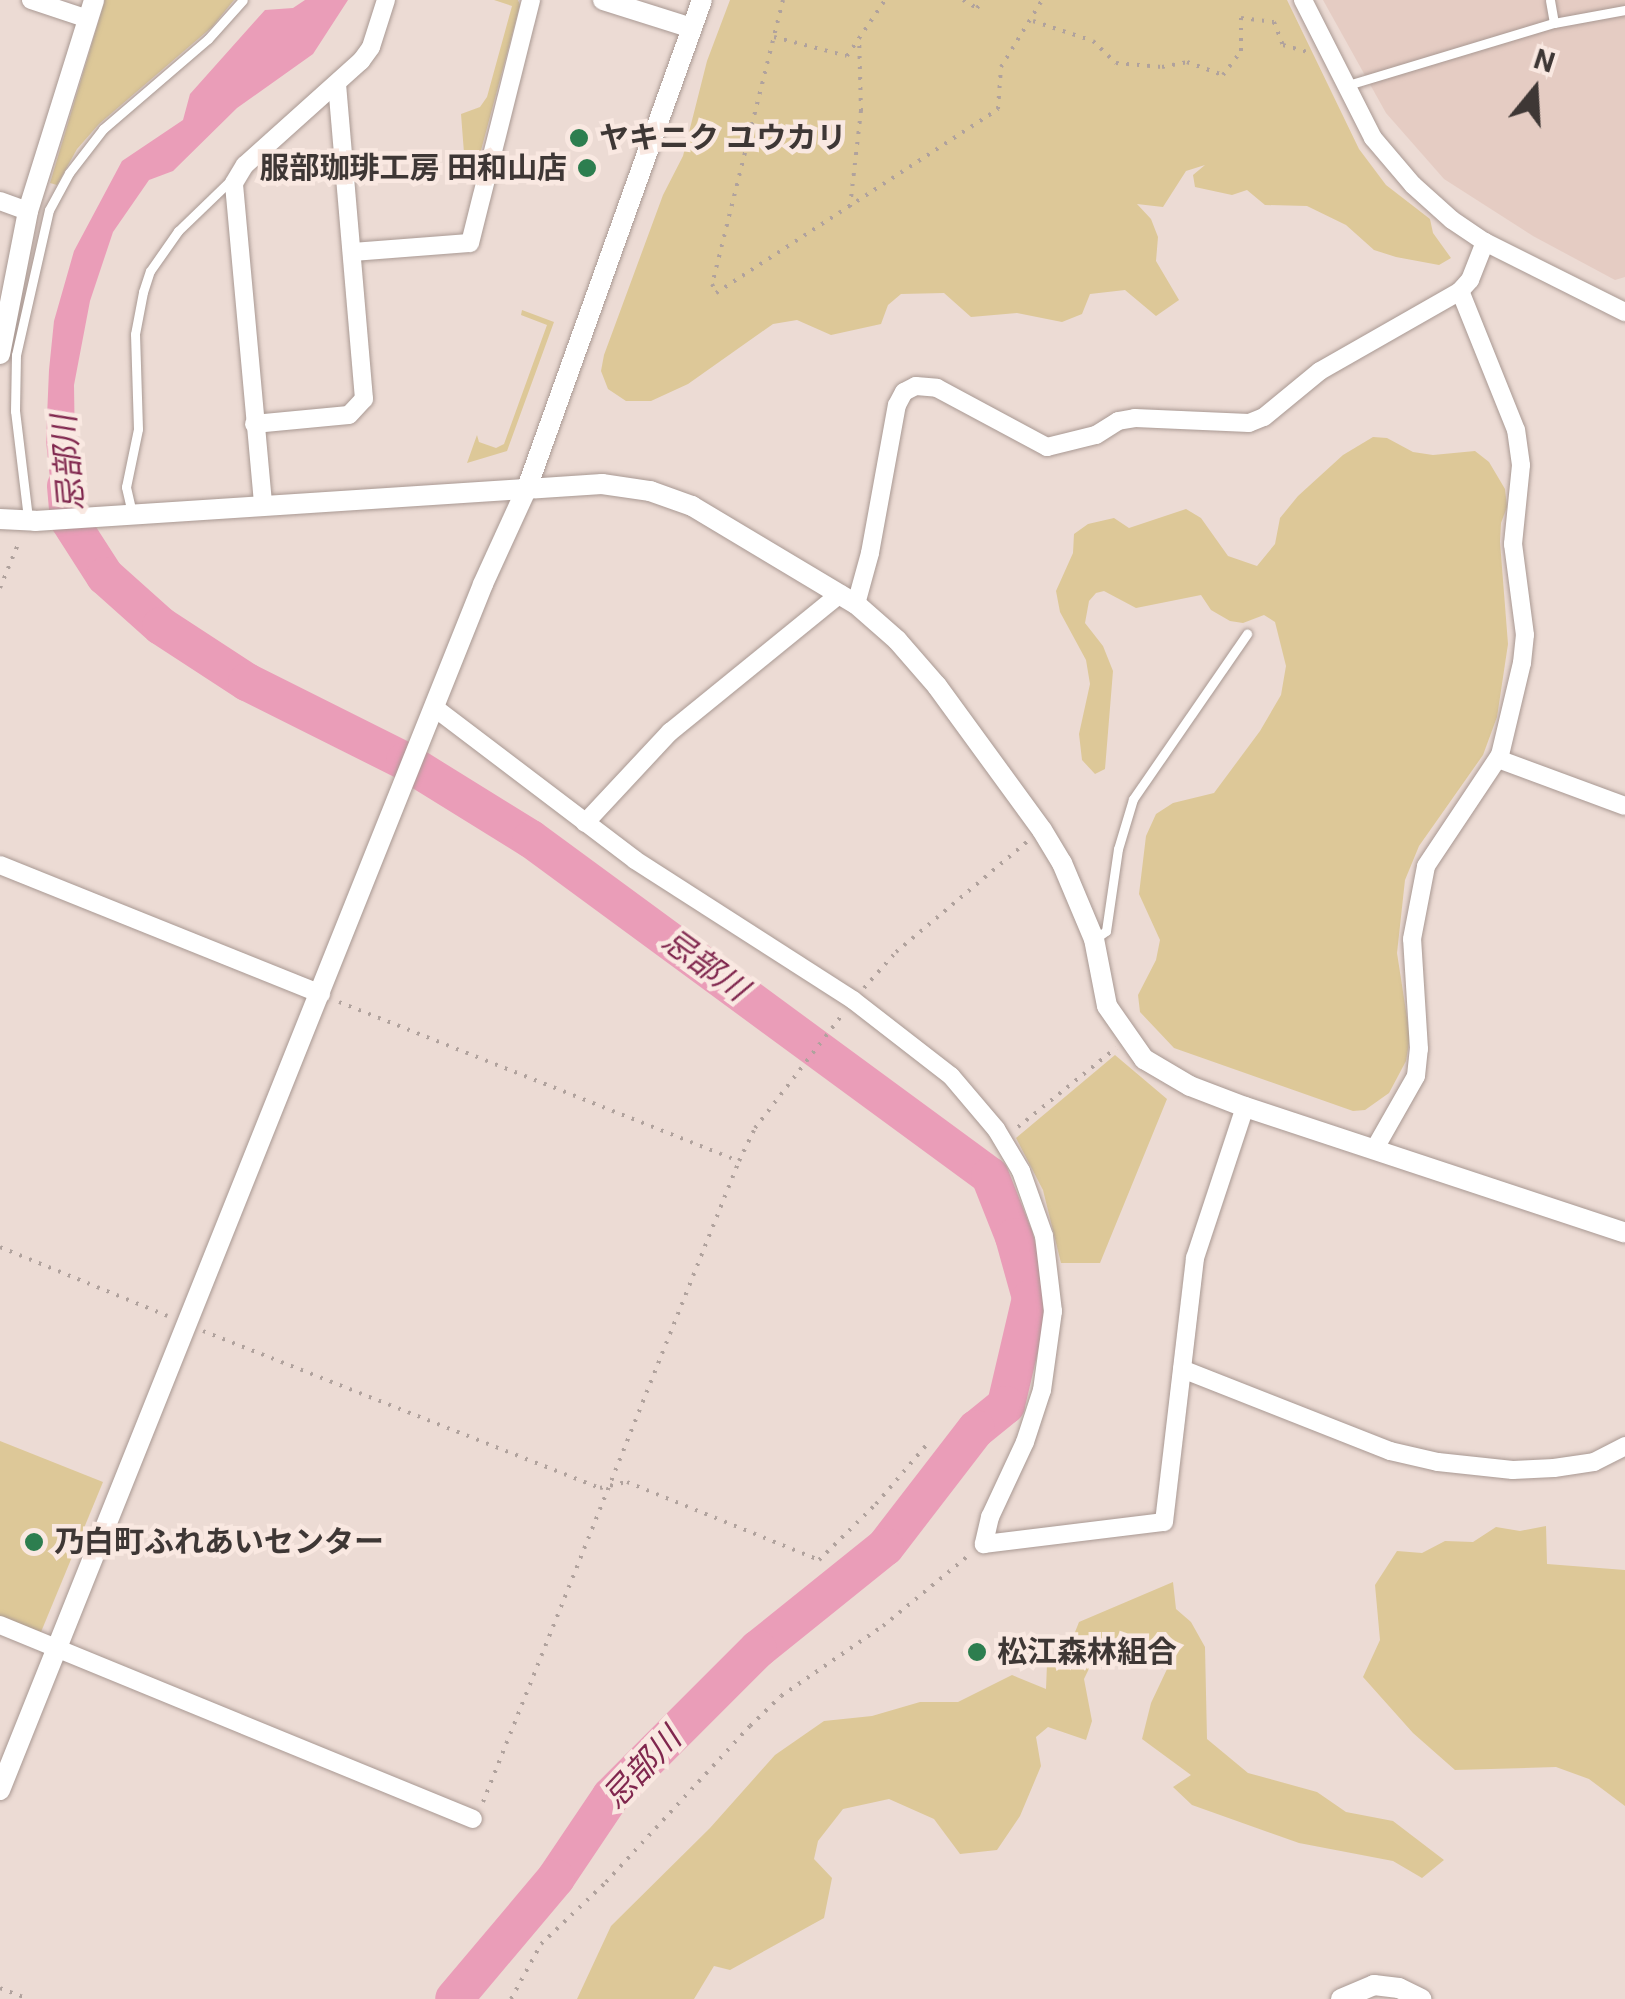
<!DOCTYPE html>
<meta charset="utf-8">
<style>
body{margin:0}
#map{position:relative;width:1625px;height:1999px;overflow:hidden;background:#ecdbd4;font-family:Roboto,"Noto Sans JP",sans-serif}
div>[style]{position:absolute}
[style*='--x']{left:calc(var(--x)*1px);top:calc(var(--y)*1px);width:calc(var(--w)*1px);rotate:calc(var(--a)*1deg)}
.built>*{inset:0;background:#e5ccc3}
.green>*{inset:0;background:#ddc898}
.water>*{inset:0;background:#ea9db8}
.pier>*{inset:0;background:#ecdbd4}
.river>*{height:38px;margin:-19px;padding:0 19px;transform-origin:19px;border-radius:19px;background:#ea9db8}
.path>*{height:4px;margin-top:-2px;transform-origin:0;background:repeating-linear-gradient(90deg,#b0a29d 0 2.5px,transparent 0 10.5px)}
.roads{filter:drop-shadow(0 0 2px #a99993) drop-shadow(0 0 2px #a99993)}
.service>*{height:9px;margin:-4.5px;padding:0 4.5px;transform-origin:4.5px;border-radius:4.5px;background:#fff}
.minor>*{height:18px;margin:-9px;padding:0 9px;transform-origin:9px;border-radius:9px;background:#fff}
.tertiary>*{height:20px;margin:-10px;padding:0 10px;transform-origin:10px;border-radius:10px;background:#fff}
.dots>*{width:28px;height:28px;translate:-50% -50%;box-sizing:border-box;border:5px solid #f9e8e1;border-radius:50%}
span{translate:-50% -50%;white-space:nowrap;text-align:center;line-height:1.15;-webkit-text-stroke:9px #f9e8e1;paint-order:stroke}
.poi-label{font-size:30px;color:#3e3735;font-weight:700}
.left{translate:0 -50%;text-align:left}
.right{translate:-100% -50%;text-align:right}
.water-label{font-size:32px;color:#80274e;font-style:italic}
.north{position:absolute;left:1485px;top:40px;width:100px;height:100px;-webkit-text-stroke:8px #f9e8e1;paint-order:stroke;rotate:18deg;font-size:28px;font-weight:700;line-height:40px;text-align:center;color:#3e3735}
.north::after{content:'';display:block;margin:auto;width:35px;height:45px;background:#3e3735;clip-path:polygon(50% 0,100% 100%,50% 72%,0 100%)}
</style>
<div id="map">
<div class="built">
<div style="clip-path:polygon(1323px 0,1625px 0,1625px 277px,1615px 280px,1533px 236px,1444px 179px,1386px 113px)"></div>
</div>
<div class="green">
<div style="clip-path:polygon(105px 0,234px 0,212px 27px,99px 124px,77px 149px,57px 185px,50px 183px)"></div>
<div style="clip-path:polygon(494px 0,518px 0,520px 5px,473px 180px,466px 179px,461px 114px,480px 107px,487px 97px,512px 6px)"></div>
<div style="clip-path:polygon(730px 0,1287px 0,1359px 149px,1386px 185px,1430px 219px,1433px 233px,1451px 258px,1439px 265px,1396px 257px,1374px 250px,1346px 225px,1307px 206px,1265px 205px,1247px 190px,1232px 195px,1195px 187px,1193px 175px,1205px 165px,1186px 171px,1163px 207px,1137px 204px,1151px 219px,1158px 237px,1156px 261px,1179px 300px,1156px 316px,1125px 290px,1090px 294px,1082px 314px,1062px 322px,1017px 313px,971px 317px,944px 293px,901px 294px,888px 305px,881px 324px,831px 335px,797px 320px,773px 324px,688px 384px,651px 401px,626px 401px,608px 389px,601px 371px,604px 355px,663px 195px,683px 156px,707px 61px)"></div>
<div style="clip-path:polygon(522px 310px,554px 322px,507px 451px,467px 463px,477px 435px,479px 442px,496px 448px,504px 444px,547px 325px,521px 315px)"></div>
<div style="clip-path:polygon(1373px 437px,1387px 438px,1413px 452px,1433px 455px,1475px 451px,1489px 462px,1505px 489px,1507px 507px,1501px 523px,1500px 542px,1508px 644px,1497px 717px,1483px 755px,1419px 846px,1405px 880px,1397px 953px,1410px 1037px,1406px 1061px,1389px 1093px,1365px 1110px,1353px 1111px,1174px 1048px,1140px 1012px,1138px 995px,1156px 960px,1160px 940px,1139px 894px,1146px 836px,1156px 814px,1173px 803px,1214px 793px,1260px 731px,1281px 695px,1286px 666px,1275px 622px,1264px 615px,1243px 623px,1230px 621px,1211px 610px,1201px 595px,1136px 608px,1104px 591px,1096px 593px,1089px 601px,1085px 623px,1103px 646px,1113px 671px,1105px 769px,1095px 774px,1082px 760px,1079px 734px,1090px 684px,1086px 660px,1060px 612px,1056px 591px,1073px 553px,1074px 534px,1088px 524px,1114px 518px,1129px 528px,1186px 509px,1201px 518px,1228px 556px,1257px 566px,1275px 544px,1280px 518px,1298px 496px,1343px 455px)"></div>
<div style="clip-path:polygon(1115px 1055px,1167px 1099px,1100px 1263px,1061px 1263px,1043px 1190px,1016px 1138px)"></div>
<div style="clip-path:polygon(0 1441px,103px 1482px,41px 1632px,0 1616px)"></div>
<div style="clip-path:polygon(1546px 1526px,1547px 1564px,1625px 1570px,1625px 1806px,1589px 1779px,1556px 1767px,1455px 1770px,1413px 1733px,1363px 1677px,1380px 1640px,1375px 1585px,1397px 1551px,1422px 1553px,1445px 1541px,1473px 1542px,1496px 1527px,1520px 1531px)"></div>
<div style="clip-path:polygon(1173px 1582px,1176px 1609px,1191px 1622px,1205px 1647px,1207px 1739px,1248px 1773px,1317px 1792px,1346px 1812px,1393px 1821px,1444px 1860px,1422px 1878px,1393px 1861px,1299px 1843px,1192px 1805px,1173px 1787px,1191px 1775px,1142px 1739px,1151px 1703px,1168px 1667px,1143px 1639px,1099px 1648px,1084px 1679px,1092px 1721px,1086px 1740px,1048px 1727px,1036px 1737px,1041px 1766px,1020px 1816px,997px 1850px,960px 1854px,934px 1819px,889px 1799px,843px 1809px,818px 1841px,814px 1859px,832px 1878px,824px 1918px,730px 1970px,714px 1966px,694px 1999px,577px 1999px,611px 1926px,710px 1828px,775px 1755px,824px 1721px,872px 1716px,920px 1702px,958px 1702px,1012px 1675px,1046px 1689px,1047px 1664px,1066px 1655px,1079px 1622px)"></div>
</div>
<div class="water">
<div style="clip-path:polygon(305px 0,348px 0,313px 54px,237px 108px,173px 171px,149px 180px,113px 232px,90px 301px,74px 385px,75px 452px,95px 530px,56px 534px,46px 441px,49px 370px,54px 321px,74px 251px,122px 161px,183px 120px,190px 94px,265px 10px,293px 8px)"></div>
</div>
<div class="pier">
<div style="clip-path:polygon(89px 496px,99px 526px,51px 531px,45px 500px)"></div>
</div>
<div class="river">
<div style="--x:66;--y:486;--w:34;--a:85"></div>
<div style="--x:69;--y:520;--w:67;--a:57.3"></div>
<div style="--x:105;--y:576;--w:75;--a:41.8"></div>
<div style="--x:161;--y:626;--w:103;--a:33.1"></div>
<div style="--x:247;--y:682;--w:177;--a:26.6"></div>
<div style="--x:405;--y:761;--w:148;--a:31.8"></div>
<div style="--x:531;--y:839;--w:569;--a:36.29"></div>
<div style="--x:990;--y:1176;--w:66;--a:68.5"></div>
<div style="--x:1014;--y:1237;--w:63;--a:74.4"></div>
<div style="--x:1031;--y:1298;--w:110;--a:103.2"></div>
<div style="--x:1006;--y:1405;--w:38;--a:141"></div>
<div style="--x:976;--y:1429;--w:149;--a:127.6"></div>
<div style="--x:885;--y:1547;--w:163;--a:141.2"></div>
<div style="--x:758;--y:1649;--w:208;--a:135"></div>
<div style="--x:611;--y:1796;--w:99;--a:123.9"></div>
<div style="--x:556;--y:1878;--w:158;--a:130.1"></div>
</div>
<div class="path">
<div style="--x:783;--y:0;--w:293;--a:104"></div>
<div style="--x:712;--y:284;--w:10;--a:66"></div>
<div style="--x:716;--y:293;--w:337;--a:-33.1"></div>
<div style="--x:998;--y:109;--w:42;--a:-85.9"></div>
<div style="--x:1001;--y:67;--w:79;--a:-58.5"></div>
<div style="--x:963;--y:0;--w:16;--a:30"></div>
<div style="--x:977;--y:8;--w:10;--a:-53"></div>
<div style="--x:1033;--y:21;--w:63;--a:18.4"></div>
<div style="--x:1093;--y:41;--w:32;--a:44"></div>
<div style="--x:1116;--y:63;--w:46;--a:5"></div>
<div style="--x:1162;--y:67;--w:25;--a:-11"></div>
<div style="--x:1187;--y:62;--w:38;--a:20"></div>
<div style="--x:1223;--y:75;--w:30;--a:-53"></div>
<div style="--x:1241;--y:51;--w:33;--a:-90"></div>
<div style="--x:1241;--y:18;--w:33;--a:7"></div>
<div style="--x:1274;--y:22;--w:25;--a:69"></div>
<div style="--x:1283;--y:45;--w:25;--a:16"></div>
<div style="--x:774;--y:37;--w:75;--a:14.6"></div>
<div style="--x:847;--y:56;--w:68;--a:-55.8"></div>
<div style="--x:850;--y:207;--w:97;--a:-83.5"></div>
<div style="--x:861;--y:111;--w:74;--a:-91.5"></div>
<div style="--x:0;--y:588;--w:50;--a:-67.6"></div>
<div style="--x:864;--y:988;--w:48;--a:-48.4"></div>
<div style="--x:896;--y:952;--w:172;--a:-40.1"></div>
<div style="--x:339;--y:1002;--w:430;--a:21.7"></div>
<div style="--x:1018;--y:1127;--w:126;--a:-38.9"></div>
<div style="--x:0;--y:1247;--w:181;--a:22.4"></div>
<div style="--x:203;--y:1331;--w:427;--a:21.6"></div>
<div style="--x:600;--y:1488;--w:28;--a:-13"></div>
<div style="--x:627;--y:1482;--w:207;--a:22.1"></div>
<div style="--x:819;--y:1560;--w:80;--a:-44.5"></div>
<div style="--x:876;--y:1504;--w:82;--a:-49.5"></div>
<div style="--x:483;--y:1802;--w:690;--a:-68.23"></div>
<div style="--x:739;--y:1161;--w:37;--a:-64"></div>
<div style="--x:755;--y:1128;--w:143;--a:-52.4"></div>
<div style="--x:0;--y:1988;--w:30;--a:21"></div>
<div style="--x:511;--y:1999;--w:63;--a:-61.4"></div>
<div style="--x:541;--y:1944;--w:90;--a:-43.6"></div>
<div style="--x:606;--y:1882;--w:212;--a:-47.3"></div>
<div style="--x:750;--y:1726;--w:43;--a:-44.1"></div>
<div style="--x:781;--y:1696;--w:124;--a:-34.5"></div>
<div style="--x:883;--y:1626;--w:110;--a:-39.5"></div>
</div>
<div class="roads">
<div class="service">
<div style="--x:1554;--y:23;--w:72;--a:-10.4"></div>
<div style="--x:1348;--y:85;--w:215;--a:-16.8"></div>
<div style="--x:1554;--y:23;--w:23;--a:-100"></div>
<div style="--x:132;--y:513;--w:27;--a:-103"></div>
<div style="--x:126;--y:487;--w:59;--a:-78.3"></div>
<div style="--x:138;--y:429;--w:95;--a:-91.8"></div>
<div style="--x:135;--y:334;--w:43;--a:-79.2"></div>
<div style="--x:143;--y:292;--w:22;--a:-72"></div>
<div style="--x:150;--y:271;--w:49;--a:-55"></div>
<div style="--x:178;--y:231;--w:78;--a:-44"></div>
<div style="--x:28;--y:518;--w:108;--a:-96.9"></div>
<div style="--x:15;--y:411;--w:56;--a:-89"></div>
<div style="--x:16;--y:355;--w:149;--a:-77.2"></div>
<div style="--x:49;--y:210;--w:42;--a:-61.6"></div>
<div style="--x:69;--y:173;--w:56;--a:-52.3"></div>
<div style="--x:103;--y:129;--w:138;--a:-40.6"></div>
<div style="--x:208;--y:39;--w:52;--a:-48.1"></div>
<div style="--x:1096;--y:938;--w:12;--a:-35"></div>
<div style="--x:1106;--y:931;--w:83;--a:-81.7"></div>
<div style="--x:1118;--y:849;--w:52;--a:-73.3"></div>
<div style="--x:1133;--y:799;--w:201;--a:-55.4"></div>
</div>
<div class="minor">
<div style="--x:31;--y:0;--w:57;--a:18.4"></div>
<div style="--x:1303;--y:0;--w:155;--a:63.1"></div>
<div style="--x:1373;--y:138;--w:62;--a:49.6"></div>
<div style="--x:1413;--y:185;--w:52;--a:41.9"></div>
<div style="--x:1452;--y:220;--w:40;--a:34"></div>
<div style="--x:1485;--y:242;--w:157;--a:26.6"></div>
<div style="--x:0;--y:201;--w:30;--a:20"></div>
<div style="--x:352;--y:252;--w:118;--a:-4.4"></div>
<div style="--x:470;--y:243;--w:251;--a:-75.9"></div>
<div style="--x:254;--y:424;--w:95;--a:-5.4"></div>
<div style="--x:349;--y:415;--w:22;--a:-47"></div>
<div style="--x:364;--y:399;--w:316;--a:-94.9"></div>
<div style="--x:263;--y:503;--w:321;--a:-95.2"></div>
<div style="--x:234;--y:183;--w:21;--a:-59"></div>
<div style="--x:245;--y:165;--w:156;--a:-41.9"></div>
<div style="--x:361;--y:61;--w:17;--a:-54"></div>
<div style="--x:371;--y:47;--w:49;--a:-72.3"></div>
<div style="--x:856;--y:604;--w:53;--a:-74.6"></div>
<div style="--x:870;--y:553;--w:150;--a:-79.7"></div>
<div style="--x:897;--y:405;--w:15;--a:-62"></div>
<div style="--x:904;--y:392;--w:13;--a:-27"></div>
<div style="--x:916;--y:386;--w:21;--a:5"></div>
<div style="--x:937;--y:388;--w:125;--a:28.2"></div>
<div style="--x:1047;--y:447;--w:50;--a:-13.8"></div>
<div style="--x:1096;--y:435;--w:26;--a:-32"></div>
<div style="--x:1118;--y:421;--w:17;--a:-10"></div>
<div style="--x:1135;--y:418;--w:114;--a:2.5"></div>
<div style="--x:1249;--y:423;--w:16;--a:-22"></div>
<div style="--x:1264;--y:417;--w:72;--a:-39.4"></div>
<div style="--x:1320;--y:371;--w:161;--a:-29.7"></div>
<div style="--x:1460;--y:291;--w:15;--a:-48"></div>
<div style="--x:1470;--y:280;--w:41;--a:-68.5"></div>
<div style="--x:435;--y:708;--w:251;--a:37.2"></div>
<div style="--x:635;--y:860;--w:259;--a:32.7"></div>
<div style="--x:853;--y:1000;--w:124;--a:37.8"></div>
<div style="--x:951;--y:1076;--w:70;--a:49.7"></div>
<div style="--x:996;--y:1129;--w:49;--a:59.2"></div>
<div style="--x:1021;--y:1171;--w:69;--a:70.5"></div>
<div style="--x:1044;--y:1236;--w:76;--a:83.2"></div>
<div style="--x:1053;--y:1311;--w:80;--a:97.9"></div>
<div style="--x:1042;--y:1390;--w:55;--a:108.1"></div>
<div style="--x:1025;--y:1442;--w:83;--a:115"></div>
<div style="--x:990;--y:1517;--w:28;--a:103"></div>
<div style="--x:984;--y:1544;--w:181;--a:-7"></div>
<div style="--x:1164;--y:1522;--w:266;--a:-83.3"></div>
<div style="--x:1195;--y:1258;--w:159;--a:-71.7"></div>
<div style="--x:1498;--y:759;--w:135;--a:20.3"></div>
<div style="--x:585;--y:823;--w:125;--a:-47"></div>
<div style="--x:670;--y:732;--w:219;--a:-39.1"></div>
<div style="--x:0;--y:865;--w:346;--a:21.9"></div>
<div style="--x:1374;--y:1150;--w:85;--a:-60.4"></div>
<div style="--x:1416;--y:1076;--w:27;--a:-84"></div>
<div style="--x:1419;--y:1049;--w:110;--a:-93.6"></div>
<div style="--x:1412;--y:939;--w:74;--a:-79.1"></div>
<div style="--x:1426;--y:866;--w:133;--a:-56.3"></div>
<div style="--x:1500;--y:755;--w:95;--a:-76.6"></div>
<div style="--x:1522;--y:663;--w:28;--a:-84"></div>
<div style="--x:1525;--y:635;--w:92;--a:-97.5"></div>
<div style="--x:1513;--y:544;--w:79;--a:-84.2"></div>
<div style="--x:1521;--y:465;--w:35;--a:-98"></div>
<div style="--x:1516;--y:430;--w:150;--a:-111.9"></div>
<div style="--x:1182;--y:1369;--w:224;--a:21.5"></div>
<div style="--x:1390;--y:1451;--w:49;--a:12.9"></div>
<div style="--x:1438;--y:1462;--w:75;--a:6.1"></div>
<div style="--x:1513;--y:1470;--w:41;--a:-2.8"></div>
<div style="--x:1554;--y:1468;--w:40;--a:-8.5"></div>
<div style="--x:1594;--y:1462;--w:35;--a:-27"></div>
<div style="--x:0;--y:1625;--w:511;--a:22.3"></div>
</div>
<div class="tertiary">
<div style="--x:603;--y:0;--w:93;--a:17.5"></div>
<div style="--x:0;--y:354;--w:146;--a:-78.9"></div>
<div style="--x:28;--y:211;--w:221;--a:-72.6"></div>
<div style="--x:0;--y:519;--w:35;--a:3"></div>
<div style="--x:35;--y:521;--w:568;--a:-3.73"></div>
<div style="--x:602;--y:484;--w:49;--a:8.3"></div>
<div style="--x:650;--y:491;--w:45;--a:19.7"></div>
<div style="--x:692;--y:506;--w:191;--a:30.9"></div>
<div style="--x:856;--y:604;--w:55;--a:41.3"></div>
<div style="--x:897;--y:640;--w:61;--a:49"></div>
<div style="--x:937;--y:686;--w:178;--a:53.9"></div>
<div style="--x:1042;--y:830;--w:39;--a:59"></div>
<div style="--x:1062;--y:863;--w:82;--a:67.2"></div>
<div style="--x:1094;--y:939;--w:68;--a:79"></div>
<div style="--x:1107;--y:1006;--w:65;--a:55.1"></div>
<div style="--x:1144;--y:1059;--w:53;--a:30.4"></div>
<div style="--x:1190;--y:1086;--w:59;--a:20.9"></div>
<div style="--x:1245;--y:1107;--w:400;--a:18.3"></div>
<div style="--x:0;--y:1790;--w:1299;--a:-68.17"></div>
<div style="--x:483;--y:584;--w:106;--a:-65.4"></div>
<div style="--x:527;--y:488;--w:518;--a:-70.27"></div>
<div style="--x:1341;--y:1999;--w:36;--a:-23"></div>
<div style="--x:1374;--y:1985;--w:25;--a:7"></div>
<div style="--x:1399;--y:1988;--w:25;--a:26"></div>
</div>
</div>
<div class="dots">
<div style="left:579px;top:138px;background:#2d7e4f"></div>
<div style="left:587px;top:168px;background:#2d7e4f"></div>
<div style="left:34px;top:1542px;background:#2d7e4f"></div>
<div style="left:977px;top:1652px;background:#2d7e4f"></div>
</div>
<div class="poi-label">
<span class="left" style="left:599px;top:138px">ヤキニク ユウカリ</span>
<span class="right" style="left:567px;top:168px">服部珈琲工房 田和山店</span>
<span class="left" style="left:54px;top:1542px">乃白町ふれあいセンター</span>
<span class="left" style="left:997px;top:1652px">松江森林組合</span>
</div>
<div class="water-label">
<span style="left:68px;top:463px;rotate:-95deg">忌部川</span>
<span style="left:705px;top:965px;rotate:36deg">忌部川</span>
<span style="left:642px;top:1768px;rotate:-47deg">忌部川</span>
</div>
<div class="north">N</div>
</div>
